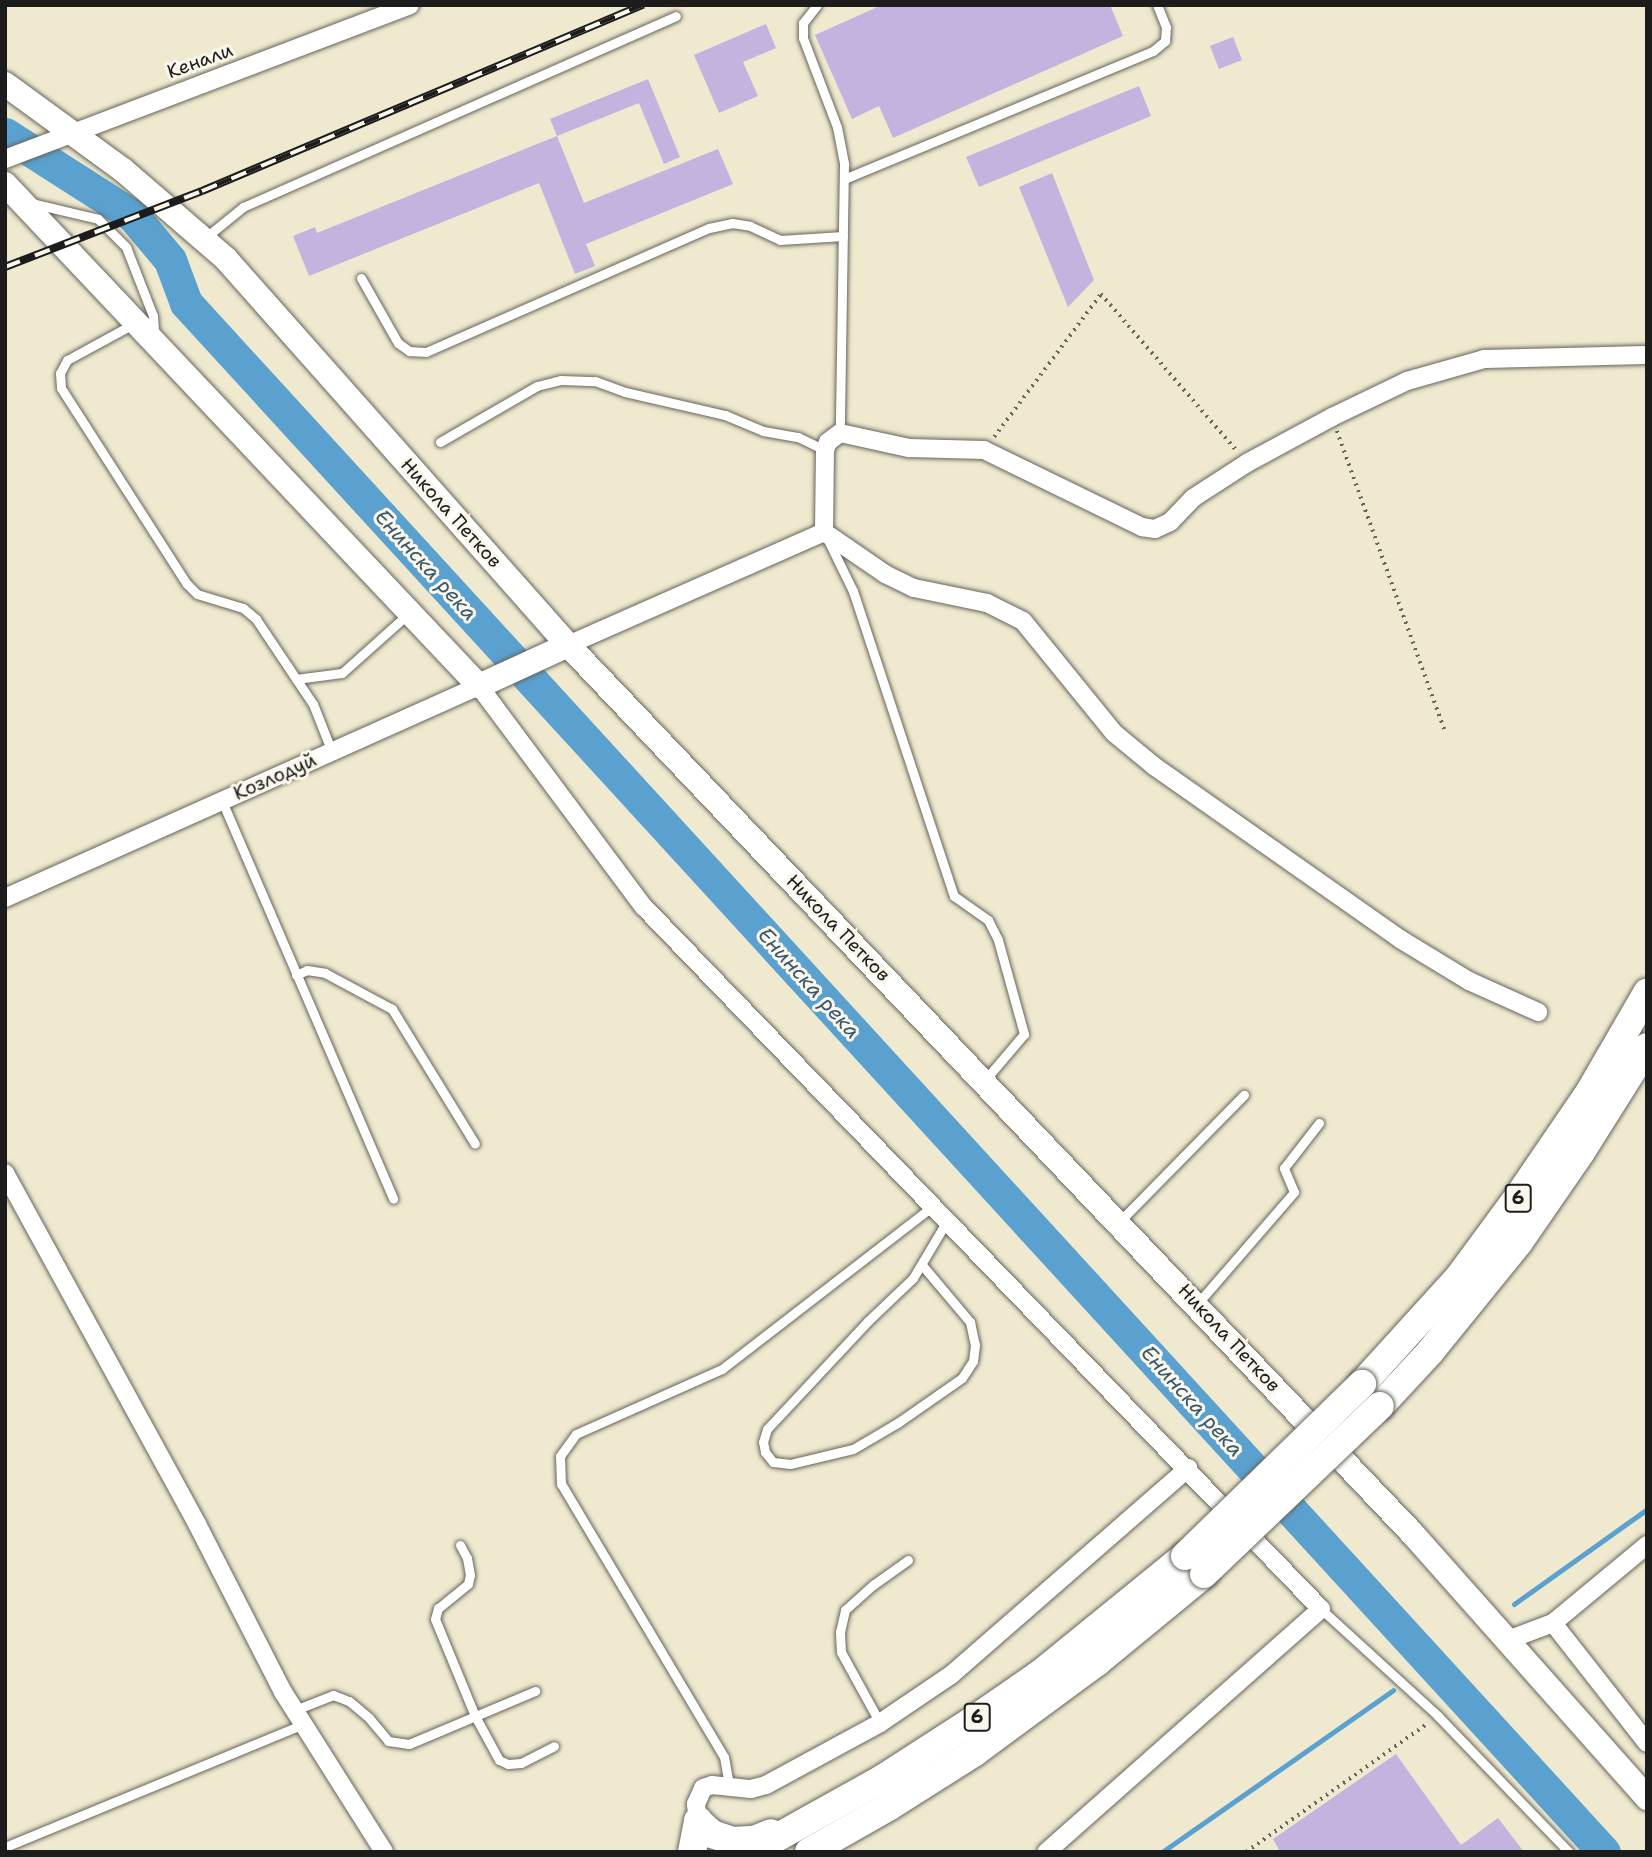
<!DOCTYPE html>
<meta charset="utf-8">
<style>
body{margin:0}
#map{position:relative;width:1652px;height:1857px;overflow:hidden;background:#efe9cf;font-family:"Shantell Sans",sans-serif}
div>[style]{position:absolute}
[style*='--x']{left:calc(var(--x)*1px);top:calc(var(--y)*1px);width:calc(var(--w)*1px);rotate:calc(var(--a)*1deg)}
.stream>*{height:5px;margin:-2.5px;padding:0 2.5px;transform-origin:2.5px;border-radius:2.5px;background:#5aa1d0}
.river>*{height:33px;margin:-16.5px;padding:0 16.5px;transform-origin:16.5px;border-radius:16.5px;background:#5aa1d0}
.building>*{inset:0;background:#c2b4df}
.path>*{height:3.5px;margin-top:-1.75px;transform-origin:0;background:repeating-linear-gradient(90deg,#66645b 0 2px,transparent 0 7px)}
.roads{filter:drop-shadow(0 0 2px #66645b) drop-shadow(0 0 2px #66645b)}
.service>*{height:9px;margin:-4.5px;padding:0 4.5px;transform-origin:4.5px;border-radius:4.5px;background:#fff}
.minor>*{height:18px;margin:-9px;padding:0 9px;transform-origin:9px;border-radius:9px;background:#fff}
.secondary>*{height:24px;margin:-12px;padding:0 12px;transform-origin:12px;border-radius:12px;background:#fff}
.trunk>*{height:28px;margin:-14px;padding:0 14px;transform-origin:14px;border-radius:14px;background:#fff}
.rail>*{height:8px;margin-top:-4px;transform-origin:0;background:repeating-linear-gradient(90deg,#fbf7ec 0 16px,#1c1c1c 0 32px);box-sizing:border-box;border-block:2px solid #1c1c1c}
.bridges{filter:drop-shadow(0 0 2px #66645b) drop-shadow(0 0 2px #66645b)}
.trunk-bridge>*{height:28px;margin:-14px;padding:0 14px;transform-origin:14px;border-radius:14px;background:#fff}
span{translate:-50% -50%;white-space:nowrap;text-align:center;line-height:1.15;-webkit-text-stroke:6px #fbf7ec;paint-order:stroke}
.shield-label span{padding:2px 5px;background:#fbf7ec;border:2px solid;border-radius:5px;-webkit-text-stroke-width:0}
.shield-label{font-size:18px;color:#1c1c1c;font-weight:700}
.street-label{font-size:19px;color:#1c1c1c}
.water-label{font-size:21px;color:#38586d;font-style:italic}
.frame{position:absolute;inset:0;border:7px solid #1c1c1c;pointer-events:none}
</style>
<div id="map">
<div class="stream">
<div style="--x:1514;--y:1604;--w:163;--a:-35.5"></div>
<div style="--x:1162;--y:1852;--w:282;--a:-35"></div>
</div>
<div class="river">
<div style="--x:5;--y:134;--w:152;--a:32.6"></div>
<div style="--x:133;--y:216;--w:57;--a:49.9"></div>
<div style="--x:170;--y:260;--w:46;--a:69.6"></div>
<div style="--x:186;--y:303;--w:2100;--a:47.53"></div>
</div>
<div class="building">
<div style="clip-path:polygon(882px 5px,1110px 5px,1123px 36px,893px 138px,879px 106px,852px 119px,815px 35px)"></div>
<div style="clip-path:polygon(766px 24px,776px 48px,743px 62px,758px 96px,719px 113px,694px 55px)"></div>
<div style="clip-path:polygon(1233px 37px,1242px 60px,1219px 69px,1210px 46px)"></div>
<div style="clip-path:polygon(648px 79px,680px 157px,664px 164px,639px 103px,557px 136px,584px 203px,718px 149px,733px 184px,586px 244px,595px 266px,575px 274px,539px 183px,309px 276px,293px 236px,315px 227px,317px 233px,557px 136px,550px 119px)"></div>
<div style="clip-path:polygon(1139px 86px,1151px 116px,979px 187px,966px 157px)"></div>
<div style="clip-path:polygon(1052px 173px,1094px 280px,1068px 307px,1019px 187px)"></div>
<div style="clip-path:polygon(1396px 1754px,1461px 1845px,1498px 1818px,1524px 1852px,1280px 1852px,1273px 1839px)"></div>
</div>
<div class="path">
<div style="--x:1337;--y:431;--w:317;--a:70.2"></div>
<div style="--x:994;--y:437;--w:179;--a:-53.2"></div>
<div style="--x:1101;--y:294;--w:206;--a:49.1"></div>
<div style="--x:1246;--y:1852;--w:222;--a:-35.3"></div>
</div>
<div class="roads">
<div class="service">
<div style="--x:817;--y:5;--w:23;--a:128"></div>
<div style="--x:803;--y:23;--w:15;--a:90"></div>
<div style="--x:803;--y:38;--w:95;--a:69.1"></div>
<div style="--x:837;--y:127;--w:38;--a:79"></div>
<div style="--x:844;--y:164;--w:269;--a:90.9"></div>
<div style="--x:844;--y:179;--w:334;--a:-22.5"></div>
<div style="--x:1153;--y:51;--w:16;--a:-40"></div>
<div style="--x:1165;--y:41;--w:14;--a:-86"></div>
<div style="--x:1166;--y:27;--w:24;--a:-112"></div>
<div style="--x:31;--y:203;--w:69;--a:13.4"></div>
<div style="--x:98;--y:219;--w:40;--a:45"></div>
<div style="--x:126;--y:247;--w:74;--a:68.6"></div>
<div style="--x:153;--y:316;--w:16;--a:86"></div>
<div style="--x:205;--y:238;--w:49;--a:-39.2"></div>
<div style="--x:243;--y:207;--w:473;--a:-23.8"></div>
<div style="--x:361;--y:278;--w:75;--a:60.4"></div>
<div style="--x:398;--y:343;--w:14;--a:36"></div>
<div style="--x:409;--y:351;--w:17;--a:3"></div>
<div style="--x:426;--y:352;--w:309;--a:-23.7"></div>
<div style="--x:709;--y:228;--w:24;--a:-12"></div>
<div style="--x:732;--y:223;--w:18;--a:9"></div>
<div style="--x:750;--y:226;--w:33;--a:25"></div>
<div style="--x:780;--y:240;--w:63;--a:-3.6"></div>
<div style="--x:135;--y:323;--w:77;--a:151.4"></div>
<div style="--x:67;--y:360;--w:15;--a:118"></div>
<div style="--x:60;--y:373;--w:15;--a:86"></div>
<div style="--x:61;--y:388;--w:233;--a:57.3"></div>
<div style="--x:187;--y:584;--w:14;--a:45"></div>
<div style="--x:197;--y:594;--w:48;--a:16.9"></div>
<div style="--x:243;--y:608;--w:17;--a:40"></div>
<div style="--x:256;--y:619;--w:102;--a:56.2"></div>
<div style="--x:313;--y:704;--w:52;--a:68.4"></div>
<div style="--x:440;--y:442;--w:112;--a:-30"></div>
<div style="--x:537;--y:386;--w:25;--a:-14"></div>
<div style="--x:561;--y:380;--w:34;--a:2"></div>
<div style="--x:595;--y:381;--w:32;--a:20"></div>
<div style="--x:625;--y:392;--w:103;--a:13"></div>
<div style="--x:725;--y:415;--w:41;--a:22.8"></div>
<div style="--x:763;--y:431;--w:36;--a:10"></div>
<div style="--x:798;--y:437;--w:30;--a:26"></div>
<div style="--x:827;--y:538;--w:59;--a:63.9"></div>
<div style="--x:853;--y:591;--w:321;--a:71.7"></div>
<div style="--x:954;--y:896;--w:42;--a:35.2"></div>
<div style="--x:988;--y:920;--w:22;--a:63"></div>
<div style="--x:998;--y:940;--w:98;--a:74.5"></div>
<div style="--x:1024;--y:1034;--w:60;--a:130.3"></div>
<div style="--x:296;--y:679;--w:46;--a:-7.4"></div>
<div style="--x:342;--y:673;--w:89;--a:-41.8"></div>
<div style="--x:222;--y:801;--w:433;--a:66.7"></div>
<div style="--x:296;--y:975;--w:12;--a:-24"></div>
<div style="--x:307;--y:970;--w:18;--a:9"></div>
<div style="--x:325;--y:973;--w:76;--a:28.2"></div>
<div style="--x:392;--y:1009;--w:158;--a:58.4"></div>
<div style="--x:1120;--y:1221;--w:177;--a:-45.5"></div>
<div style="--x:922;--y:1265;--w:75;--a:49.9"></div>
<div style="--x:970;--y:1322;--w:24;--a:78"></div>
<div style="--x:975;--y:1345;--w:16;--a:97"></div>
<div style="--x:973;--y:1361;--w:20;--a:123"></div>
<div style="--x:962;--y:1378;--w:77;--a:145.1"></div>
<div style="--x:899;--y:1422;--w:53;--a:149.6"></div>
<div style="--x:853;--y:1449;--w:65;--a:166.6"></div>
<div style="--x:790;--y:1464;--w:17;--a:-173"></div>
<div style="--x:773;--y:1462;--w:13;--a:-129"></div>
<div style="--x:765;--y:1452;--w:10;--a:-101"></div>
<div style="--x:763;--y:1442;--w:14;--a:-73"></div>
<div style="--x:767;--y:1429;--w:148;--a:-46.9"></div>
<div style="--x:868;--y:1321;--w:62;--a:-43.7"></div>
<div style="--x:913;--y:1278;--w:66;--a:-59.2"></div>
<div style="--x:1198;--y:1303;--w:147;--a:-49.1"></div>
<div style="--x:1294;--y:1192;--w:26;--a:-113"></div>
<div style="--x:1284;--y:1168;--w:57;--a:-52.1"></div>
<div style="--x:460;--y:1545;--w:15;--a:62"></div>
<div style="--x:467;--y:1558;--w:17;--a:80"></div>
<div style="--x:470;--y:1575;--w:9;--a:103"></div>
<div style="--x:468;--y:1584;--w:38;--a:141"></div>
<div style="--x:438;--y:1608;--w:11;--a:105"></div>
<div style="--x:435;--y:1619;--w:105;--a:67.6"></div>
<div style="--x:475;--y:1716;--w:50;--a:61.4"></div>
<div style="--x:499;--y:1760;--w:10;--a:24"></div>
<div style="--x:508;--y:1764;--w:13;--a:-4"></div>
<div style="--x:521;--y:1763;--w:37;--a:-27"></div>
<div style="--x:1321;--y:1609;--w:159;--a:42.4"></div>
<div style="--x:1438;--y:1716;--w:189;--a:46.1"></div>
<div style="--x:295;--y:1710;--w:41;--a:-21.5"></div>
<div style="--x:333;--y:1695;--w:17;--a:21"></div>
<div style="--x:349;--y:1701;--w:26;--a:40"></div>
<div style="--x:369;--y:1718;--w:30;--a:50"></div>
<div style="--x:388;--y:1741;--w:21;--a:8"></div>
<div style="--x:409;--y:1744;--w:137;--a:-22.8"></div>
<div style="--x:880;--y:1723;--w:81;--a:-118.8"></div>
<div style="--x:841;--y:1652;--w:20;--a:-93"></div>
<div style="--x:840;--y:1632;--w:23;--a:-77"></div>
<div style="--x:845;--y:1610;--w:38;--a:-42"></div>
<div style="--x:873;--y:1585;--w:43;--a:-35.5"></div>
<div style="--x:729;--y:1785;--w:28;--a:-100"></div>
<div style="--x:724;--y:1757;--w:318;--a:-120.8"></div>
<div style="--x:561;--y:1484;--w:28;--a:-92"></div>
<div style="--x:560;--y:1456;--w:27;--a:-54"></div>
<div style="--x:576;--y:1434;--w:160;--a:-24"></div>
<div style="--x:722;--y:1369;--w:267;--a:-37.7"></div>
<div style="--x:5;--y:1847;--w:322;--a:-22.4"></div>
</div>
<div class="minor">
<div style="--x:5;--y:159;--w:433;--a:-20.8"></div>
<div style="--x:824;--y:532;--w:82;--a:-89.3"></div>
<div style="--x:825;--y:450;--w:9;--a:-69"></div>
<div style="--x:828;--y:442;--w:15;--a:-37"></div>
<div style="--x:840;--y:433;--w:71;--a:12.3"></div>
<div style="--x:909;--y:448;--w:75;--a:1.5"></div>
<div style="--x:984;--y:450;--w:176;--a:26"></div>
<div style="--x:1142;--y:527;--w:13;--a:9"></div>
<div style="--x:1155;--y:529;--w:17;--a:-25"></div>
<div style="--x:1170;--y:522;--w:33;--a:-46"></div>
<div style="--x:1193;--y:498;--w:64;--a:-32.9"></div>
<div style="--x:1247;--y:463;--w:97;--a:-28.4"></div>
<div style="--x:1332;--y:417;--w:83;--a:-25.6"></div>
<div style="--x:1407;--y:381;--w:80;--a:-15.9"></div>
<div style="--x:1484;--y:359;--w:163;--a:-1.4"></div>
<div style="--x:568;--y:645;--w:280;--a:-23.8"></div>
<div style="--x:824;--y:532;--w:74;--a:34.5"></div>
<div style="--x:885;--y:574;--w:32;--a:26"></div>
<div style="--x:914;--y:588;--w:75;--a:11.6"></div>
<div style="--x:987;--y:603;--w:40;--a:26.6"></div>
<div style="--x:1023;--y:621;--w:144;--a:50.9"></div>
<div style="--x:1114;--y:733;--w:52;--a:39.5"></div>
<div style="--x:1154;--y:766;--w:301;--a:35.1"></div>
<div style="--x:1400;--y:939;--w:81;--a:31.3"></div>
<div style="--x:1469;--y:981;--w:76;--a:24.2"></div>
<div style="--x:5;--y:898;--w:519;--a:-24.1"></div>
<div style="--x:479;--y:686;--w:276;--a:53.3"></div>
<div style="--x:644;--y:907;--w:975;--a:46.04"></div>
<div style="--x:1321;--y:1609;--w:367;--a:138.5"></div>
<div style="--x:5;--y:1173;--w:400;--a:61.3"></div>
<div style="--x:197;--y:1524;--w:189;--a:62.9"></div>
<div style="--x:283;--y:1692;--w:189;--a:57.7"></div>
<div style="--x:1553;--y:1623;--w:152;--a:51.9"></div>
<div style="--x:1508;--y:1640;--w:48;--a:-20.7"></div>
<div style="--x:1553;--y:1623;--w:122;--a:-39.7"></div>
<div style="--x:698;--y:1821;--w:17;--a:-97"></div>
<div style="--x:696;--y:1804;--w:17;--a:-66"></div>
<div style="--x:703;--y:1788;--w:9;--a:-18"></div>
<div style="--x:712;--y:1785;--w:39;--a:6"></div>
<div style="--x:751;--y:1789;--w:16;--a:-15"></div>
<div style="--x:766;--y:1785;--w:130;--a:-28.5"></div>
<div style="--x:880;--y:1723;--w:86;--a:-34.1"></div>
<div style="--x:951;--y:1675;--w:315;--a:-41.1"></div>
</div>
<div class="secondary">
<div style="--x:5;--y:84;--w:146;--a:36.1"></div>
<div style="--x:123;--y:170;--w:136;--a:40.8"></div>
<div style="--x:226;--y:259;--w:516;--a:48.46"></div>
<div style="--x:568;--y:645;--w:1224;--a:46.46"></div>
<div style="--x:1411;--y:1532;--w:356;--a:48.4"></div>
<div style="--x:5;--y:184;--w:690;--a:46.64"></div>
<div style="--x:479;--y:686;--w:98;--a:-24.7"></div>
</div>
<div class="trunk">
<div style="--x:1362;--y:1384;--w:144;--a:-47.8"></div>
<div style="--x:1459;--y:1277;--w:99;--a:-53.6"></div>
<div style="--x:1518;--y:1197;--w:126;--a:-55.7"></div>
<div style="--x:1589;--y:1093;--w:116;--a:-59.9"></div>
<div style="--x:1380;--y:1406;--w:74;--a:-47.2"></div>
<div style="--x:1430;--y:1352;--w:141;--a:-51"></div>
<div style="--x:1519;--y:1242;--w:109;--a:-55.4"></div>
<div style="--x:1581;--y:1152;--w:124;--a:-57.8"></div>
<div style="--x:698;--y:1821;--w:19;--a:43"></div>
<div style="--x:712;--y:1834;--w:21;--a:19"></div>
<div style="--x:732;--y:1841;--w:22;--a:-3"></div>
<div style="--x:754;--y:1840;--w:18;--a:-22"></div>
<div style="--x:692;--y:1852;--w:32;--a:-79"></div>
<div style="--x:751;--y:1852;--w:150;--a:-29.1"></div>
<div style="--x:882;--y:1779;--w:107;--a:-32.8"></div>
<div style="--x:972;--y:1721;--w:83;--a:-34.7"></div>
<div style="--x:1040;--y:1674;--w:187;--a:-39.1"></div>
<div style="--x:809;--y:1852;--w:93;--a:-29.6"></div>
<div style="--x:890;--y:1806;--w:101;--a:-32.4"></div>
<div style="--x:975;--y:1752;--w:152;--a:-36.4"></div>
<div style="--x:1097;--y:1662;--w:139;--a:-39.4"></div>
</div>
</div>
<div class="rail">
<div style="--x:5;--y:267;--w:211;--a:-21.1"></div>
<div style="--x:202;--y:191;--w:479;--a:-22.9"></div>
</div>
<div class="bridges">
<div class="trunk-bridge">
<div style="--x:1185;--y:1556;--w:247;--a:-44.2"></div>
<div style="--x:1204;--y:1574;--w:243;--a:-43.7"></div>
</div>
</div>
<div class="shield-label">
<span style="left:1518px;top:1198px">6</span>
<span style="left:977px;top:1717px">6</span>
</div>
<div class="street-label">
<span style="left:200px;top:61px;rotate:-20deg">Кенали</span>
<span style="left:451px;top:513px;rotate:48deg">Никола Петков</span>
<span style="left:275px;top:777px;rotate:-24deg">Козлодуй</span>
<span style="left:838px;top:928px;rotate:46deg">Никола Петков</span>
<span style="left:1229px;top:1338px;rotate:47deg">Никола Петков</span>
</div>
<div class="water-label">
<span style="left:426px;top:565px;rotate:48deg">Енинска река</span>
<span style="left:809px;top:983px;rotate:48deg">Енинска река</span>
<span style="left:1192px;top:1401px;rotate:48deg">Енинска река</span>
</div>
<div class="frame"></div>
</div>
